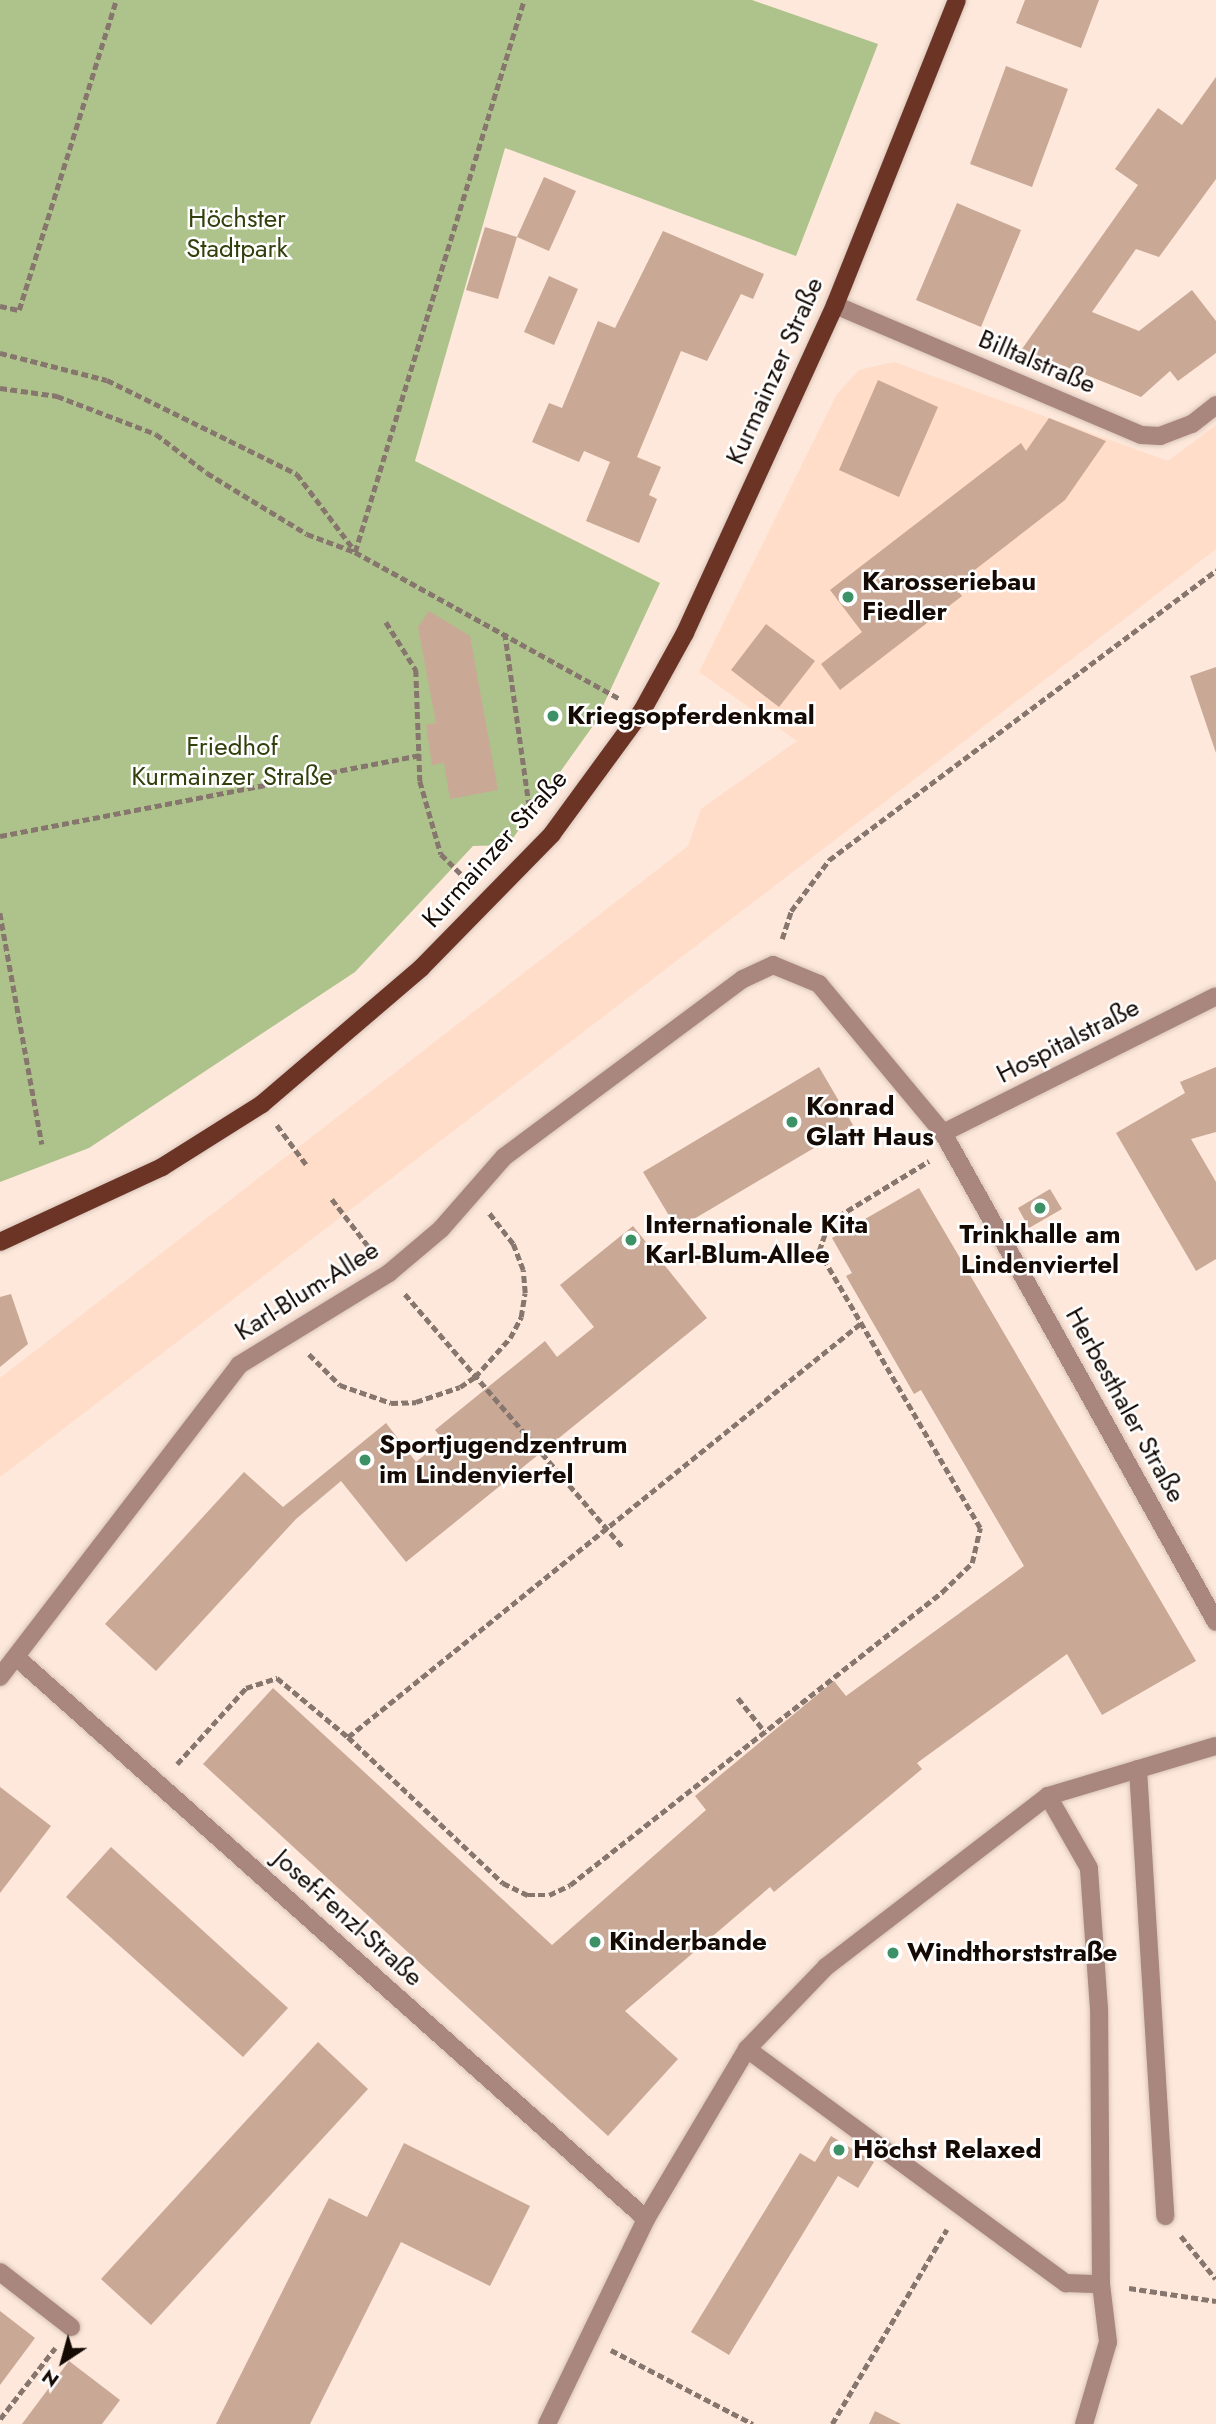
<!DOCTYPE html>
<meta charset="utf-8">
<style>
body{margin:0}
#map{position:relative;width:1216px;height:2424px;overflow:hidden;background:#fde8db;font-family:Jost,sans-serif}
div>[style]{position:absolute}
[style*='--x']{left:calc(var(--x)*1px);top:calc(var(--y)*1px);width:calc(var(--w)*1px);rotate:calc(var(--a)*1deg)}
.built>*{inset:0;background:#ffddc9}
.green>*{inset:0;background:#aec28b}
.building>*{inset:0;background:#c9a895}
.path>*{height:4.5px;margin-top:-2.25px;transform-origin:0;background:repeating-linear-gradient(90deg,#86766d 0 7px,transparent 0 10.5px)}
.roads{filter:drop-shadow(0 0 2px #d8c4b9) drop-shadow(0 0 2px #d8c4b9)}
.minor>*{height:18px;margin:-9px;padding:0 9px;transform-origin:9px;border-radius:9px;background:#a9877e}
.major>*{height:18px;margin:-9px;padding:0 9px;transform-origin:9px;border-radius:9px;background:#6b3425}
.dots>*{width:19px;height:19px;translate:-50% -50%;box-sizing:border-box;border:4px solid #fff;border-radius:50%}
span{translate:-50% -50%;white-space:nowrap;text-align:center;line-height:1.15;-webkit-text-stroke:5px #fff;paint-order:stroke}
.park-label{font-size:26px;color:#31400c}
.street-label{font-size:26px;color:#150a04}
.poi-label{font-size:26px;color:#150a04;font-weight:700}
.left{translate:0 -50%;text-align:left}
.north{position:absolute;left:28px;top:2326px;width:70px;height:70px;-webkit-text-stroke:5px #fff;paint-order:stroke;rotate:216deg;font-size:19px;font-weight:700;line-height:28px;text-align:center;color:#150a04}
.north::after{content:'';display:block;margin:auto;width:24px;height:32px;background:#150a04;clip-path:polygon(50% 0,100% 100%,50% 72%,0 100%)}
</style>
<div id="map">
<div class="built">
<div style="clip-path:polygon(894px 362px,1168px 461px,1216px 425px,1216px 549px,0 1477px,0 1378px,688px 846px,701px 809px,797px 741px,699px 672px,837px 394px,859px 370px)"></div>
</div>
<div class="green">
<div style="clip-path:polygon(0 0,752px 0,878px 44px,796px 256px,505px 148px,415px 461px,660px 583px,595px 723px,508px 845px,473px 846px,355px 972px,89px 1148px,0 1182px)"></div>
</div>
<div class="building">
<div style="clip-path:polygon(1025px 0,1099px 0,1081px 48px,1016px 23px)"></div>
<div style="clip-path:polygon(1006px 66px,1068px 89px,1032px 187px,970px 164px)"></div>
<div style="clip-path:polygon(1216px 77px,1216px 179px,1159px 257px,1136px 249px,1092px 312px,1139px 331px,1192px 290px,1216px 321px,1216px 353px,1178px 381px,1170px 371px,1141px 397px,1022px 349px,1138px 185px,1115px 169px,1158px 108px,1182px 125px)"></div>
<div style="clip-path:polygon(544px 177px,576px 191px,549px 251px,517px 237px)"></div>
<div style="clip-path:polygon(957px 203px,1021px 230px,981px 327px,916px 300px)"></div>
<div style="clip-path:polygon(485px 227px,517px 237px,498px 299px,466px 290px)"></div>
<div style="clip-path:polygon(663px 231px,764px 274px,753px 299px,741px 294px,707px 361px,681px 351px,637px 457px,661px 467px,649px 495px,657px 499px,639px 543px,586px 521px,610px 462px,584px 451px,579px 462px,532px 442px,549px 403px,562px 408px,598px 321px,615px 328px)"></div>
<div style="clip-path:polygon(549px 276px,578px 289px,554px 345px,524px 332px)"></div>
<div style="clip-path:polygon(878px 380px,938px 407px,899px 497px,839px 470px)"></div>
<div style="clip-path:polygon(1049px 418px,1106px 441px,1065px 500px,954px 586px,962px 596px,840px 690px,821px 664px,862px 632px,830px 590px,1021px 443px,1026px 451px)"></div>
<div style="clip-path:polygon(429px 611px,470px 636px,498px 790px,450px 799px,444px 763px,432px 765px,426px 725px,436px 723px,418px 627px)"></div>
<div style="clip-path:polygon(766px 624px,815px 661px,779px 707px,731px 670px)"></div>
<div style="clip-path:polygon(1216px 667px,1216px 753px,1190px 676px)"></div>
<div style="clip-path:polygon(819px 1067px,853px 1125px,677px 1229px,643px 1172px)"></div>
<div style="clip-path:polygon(1216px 1067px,1216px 1132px,1191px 1139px,1216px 1182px,1216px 1259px,1196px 1271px,1116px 1133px,1185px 1093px,1180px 1082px)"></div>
<div style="clip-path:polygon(919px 1188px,1196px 1661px,1102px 1715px,1067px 1654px,917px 1763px,922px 1769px,774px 1892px,770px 1887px,625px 2011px,678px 2059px,608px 2136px,203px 1764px,273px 1688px,552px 1945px,706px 1810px,695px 1796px,834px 1681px,846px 1696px,1024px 1566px,921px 1390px,914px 1394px,846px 1276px,852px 1273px,832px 1238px)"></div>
<div style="clip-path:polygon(1050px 1189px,1062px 1209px,1029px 1228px,1018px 1208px)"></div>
<div style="clip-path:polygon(633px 1226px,707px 1318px,406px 1562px,341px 1481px,296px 1519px,156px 1671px,105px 1624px,244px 1472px,283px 1507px,386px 1423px,416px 1462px,443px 1440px,435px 1430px,545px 1341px,557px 1357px,594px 1327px,560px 1285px)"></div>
<div style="clip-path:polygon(11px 1294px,28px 1344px,0 1367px,0 1297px)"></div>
<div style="clip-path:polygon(0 1787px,51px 1826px,0 1893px)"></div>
<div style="clip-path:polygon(111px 1847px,288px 2008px,243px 2057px,66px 1897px)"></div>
<div style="clip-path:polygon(318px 2042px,368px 2089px,151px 2325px,101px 2279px)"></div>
<div style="clip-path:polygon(831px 2136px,874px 2162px,858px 2188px,838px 2176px,729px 2355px,691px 2332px,800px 2153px,815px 2162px)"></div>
<div style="clip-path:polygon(404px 2143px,530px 2206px,490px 2286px,401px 2242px,310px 2424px,216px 2424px,329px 2198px,367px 2217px)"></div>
<div style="clip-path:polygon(0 2311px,35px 2338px,0 2385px)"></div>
<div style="clip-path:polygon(69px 2361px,120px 2400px,102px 2424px,22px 2424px)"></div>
<div style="clip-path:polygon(875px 2411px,901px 2424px,869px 2424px)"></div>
</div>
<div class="path">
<div style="--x:0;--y:306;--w:19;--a:12"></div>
<div style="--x:19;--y:310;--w:325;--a:-72.6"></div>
<div style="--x:0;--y:353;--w:110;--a:14.2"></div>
<div style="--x:107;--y:380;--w:212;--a:26.3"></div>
<div style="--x:297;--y:474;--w:96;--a:53"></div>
<div style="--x:0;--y:388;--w:58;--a:8"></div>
<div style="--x:57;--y:396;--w:106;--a:21"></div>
<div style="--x:156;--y:434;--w:64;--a:37.4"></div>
<div style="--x:207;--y:473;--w:117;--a:31.4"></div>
<div style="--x:307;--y:534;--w:51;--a:20.6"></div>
<div style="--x:355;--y:552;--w:303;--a:29"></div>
<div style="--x:355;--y:552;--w:577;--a:-72.98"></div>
<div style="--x:386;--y:622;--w:57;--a:58"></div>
<div style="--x:416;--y:670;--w:111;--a:87.9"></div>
<div style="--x:420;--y:781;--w:76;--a:74"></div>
<div style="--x:441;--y:854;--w:38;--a:45"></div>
<div style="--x:505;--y:633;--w:179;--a:82"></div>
<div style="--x:530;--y:810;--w:7;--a:45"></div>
<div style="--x:0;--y:836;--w:427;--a:-10.9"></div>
<div style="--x:0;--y:913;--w:235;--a:79.7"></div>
<div style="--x:782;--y:939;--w:29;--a:-72"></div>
<div style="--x:791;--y:911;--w:64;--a:-53.3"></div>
<div style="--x:829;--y:860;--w:484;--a:-36.8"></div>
<div style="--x:277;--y:1125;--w:49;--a:53.4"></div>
<div style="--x:332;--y:1199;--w:66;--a:52.4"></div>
<div style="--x:405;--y:1294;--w:333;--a:49.3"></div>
<div style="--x:309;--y:1354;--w:44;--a:45"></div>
<div style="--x:340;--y:1385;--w:54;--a:19.4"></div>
<div style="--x:391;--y:1403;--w:25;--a:-2"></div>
<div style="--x:416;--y:1402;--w:46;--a:-18.8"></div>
<div style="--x:460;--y:1387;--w:18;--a:-34"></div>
<div style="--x:475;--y:1377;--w:52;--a:-48.1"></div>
<div style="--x:510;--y:1338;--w:24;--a:-62"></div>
<div style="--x:521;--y:1317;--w:24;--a:-81"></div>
<div style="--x:525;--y:1293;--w:23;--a:-95"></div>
<div style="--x:523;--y:1270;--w:28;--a:-111"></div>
<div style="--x:513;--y:1244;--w:39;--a:-128"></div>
<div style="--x:738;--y:1698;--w:43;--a:51.5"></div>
<div style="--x:348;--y:1737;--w:659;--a:-38.9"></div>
<div style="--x:177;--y:1764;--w:103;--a:-47.8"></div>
<div style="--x:246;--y:1688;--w:33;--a:-18"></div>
<div style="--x:277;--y:1678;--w:92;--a:39.7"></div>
<div style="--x:348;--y:1737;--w:213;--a:43.3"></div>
<div style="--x:503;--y:1883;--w:28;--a:26"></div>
<div style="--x:528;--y:1895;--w:21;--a:0"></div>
<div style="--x:549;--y:1895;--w:23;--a:-25"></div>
<div style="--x:570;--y:1885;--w:474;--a:-38.2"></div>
<div style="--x:942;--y:1592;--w:42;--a:-44"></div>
<div style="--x:972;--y:1563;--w:36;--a:-77"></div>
<div style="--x:980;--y:1528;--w:320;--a:-120.2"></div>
<div style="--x:819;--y:1251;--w:31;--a:-71"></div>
<div style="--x:829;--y:1222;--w:117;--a:-31.4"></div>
<div style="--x:1181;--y:2236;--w:55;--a:50.9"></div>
<div style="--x:1129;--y:2288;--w:88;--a:8.5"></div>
<div style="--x:611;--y:2350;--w:160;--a:27.5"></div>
<div style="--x:0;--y:2419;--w:90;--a:-52.2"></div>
<div style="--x:832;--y:2424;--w:226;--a:-59.5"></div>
</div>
<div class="roads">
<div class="minor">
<div style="--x:835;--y:305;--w:332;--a:23"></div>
<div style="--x:1141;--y:435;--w:19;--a:3"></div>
<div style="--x:1160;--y:436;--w:34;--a:-21"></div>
<div style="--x:1192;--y:424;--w:31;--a:-38"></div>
<div style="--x:943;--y:1133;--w:305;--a:-26.6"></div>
<div style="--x:16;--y:1657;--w:844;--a:41.73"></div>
<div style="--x:0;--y:1677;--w:393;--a:-52.5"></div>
<div style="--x:239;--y:1365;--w:176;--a:-31.5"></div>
<div style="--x:389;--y:1273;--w:68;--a:-40.2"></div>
<div style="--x:441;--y:1229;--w:96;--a:-48.8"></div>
<div style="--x:504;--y:1157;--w:298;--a:-36.7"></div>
<div style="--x:743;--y:979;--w:33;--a:-25"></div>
<div style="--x:773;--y:965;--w:50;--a:22.4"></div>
<div style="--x:819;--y:984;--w:194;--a:50.2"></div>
<div style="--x:943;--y:1133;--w:560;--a:60.83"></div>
<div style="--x:1138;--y:1769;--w:448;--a:86.5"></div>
<div style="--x:747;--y:2049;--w:396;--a:36.3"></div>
<div style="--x:1066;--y:2283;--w:35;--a:2"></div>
<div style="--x:1101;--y:2284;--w:275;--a:-90.4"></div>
<div style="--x:1099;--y:2009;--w:141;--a:-94.1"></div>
<div style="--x:1089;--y:1868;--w:83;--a:-119.7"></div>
<div style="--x:0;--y:2272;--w:90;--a:37.8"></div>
<div style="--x:547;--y:2424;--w:228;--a:-64.2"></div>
<div style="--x:646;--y:2219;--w:198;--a:-59.3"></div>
<div style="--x:747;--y:2049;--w:114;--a:-46.1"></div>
<div style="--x:826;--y:1967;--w:280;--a:-37.6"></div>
<div style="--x:1048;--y:1796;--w:175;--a:-16.6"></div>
<div style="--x:1084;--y:2424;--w:85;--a:-73.7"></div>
<div style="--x:1108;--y:2342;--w:58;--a:-96.9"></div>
</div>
<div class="major">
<div style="--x:0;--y:1242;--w:179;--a:-24.8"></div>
<div style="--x:162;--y:1167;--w:118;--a:-32.2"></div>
<div style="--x:262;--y:1104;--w:209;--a:-40.5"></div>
<div style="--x:421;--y:968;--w:187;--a:-45.6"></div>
<div style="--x:552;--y:834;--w:152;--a:-53.8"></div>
<div style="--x:642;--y:711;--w:89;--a:-61.1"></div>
<div style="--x:685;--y:633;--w:361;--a:-65.4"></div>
<div style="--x:835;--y:305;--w:328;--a:-68.2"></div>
</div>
</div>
<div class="dots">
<div style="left:848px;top:597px;background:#3c9266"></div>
<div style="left:553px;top:716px;background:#3c9266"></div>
<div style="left:792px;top:1122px;background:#3c9266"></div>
<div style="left:1040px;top:1208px;background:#3c9266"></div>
<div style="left:631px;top:1240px;background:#3c9266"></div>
<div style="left:365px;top:1460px;background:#3c9266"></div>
<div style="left:595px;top:1942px;background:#3c9266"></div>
<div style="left:893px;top:1953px;background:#3c9266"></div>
<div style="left:839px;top:2150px;background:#3c9266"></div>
</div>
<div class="park-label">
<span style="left:237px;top:234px">Höchster<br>Stadtpark</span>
<span style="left:232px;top:762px">Friedhof<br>Kurmainzer Straße</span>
</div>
<div class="street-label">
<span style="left:1037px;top:362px;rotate:23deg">Billtalstraße</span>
<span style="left:775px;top:371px;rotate:-66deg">Kurmainzer Straße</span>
<span style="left:495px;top:849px;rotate:-48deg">Kurmainzer Straße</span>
<span style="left:1068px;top:1041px;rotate:-27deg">Hospitalstraße</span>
<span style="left:307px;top:1291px;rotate:-32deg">Karl-Blum-Allee</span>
<span style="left:1125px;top:1405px;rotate:61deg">Herbesthaler Straße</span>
<span style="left:348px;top:1918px;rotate:42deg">Josef-Fenzl-Straße</span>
</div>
<div class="poi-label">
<span class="left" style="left:862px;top:597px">Karosseriebau<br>Fiedler</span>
<span class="left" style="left:567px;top:716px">Kriegsopferdenkmal</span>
<span class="left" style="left:806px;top:1122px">Konrad<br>Glatt Haus</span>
<span class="left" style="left:645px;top:1240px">Internationale Kita<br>Karl-Blum-Allee</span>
<span style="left:1040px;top:1250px">Trinkhalle am<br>Lindenviertel</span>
<span class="left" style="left:379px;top:1460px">Sportjugendzentrum<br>im Lindenviertel</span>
<span class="left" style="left:609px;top:1942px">Kinderbande</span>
<span class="left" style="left:907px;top:1953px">Windthorststraße</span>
<span class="left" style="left:853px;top:2150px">Höchst Relaxed</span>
</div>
<div class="north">N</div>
</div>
